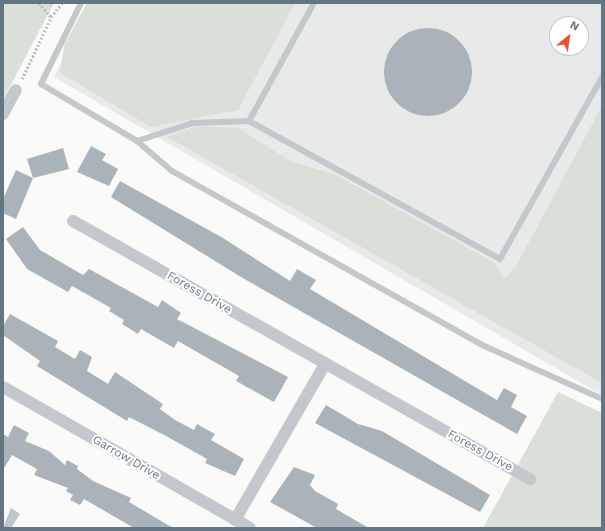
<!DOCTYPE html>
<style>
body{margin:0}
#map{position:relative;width:605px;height:531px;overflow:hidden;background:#fafaf8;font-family:"Work Sans",sans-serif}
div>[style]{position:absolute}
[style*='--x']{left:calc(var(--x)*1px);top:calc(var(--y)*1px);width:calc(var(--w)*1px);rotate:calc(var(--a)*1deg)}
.built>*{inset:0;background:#e8e9e9}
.green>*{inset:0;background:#dadfd7}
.water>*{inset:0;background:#bbc7cb}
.building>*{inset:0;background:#aab3b9}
.round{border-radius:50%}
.path>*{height:2.5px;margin-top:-1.25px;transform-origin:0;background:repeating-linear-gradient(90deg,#bbbfc2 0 2px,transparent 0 4px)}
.lane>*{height:6px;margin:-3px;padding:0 3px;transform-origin:3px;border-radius:3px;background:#c3c8cc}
.street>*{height:12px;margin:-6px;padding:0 6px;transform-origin:6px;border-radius:6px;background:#c3c8cc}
span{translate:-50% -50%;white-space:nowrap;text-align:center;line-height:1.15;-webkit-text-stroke:4px #fff;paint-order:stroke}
.street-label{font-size:12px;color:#657683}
.frame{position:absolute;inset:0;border:4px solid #657683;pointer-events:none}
.north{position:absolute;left:549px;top:16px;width:40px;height:40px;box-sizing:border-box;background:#fff;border:1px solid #c1c8cd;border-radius:50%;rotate:29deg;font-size:11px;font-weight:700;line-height:16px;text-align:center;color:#657683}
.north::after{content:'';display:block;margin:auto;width:14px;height:18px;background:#e4572e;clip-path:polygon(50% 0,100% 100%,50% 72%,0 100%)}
</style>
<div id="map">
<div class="built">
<div style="clip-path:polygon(evenodd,90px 3px,602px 3px,602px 395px,54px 77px,90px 3px,557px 24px,581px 24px,581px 48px,557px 48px,557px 24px)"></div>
</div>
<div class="green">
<div style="clip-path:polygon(3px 3px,54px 3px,3px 100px)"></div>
<div style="clip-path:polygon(87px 3px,295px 3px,238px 110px,151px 127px,60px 73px,64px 45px)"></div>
<div style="clip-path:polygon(602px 106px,602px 383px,167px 137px,197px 126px,239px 128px,290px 161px,336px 175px,495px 263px,504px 279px,515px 268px)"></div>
<div style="clip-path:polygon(558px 392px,602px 413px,602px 528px,483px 528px)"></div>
</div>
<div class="water">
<div style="clip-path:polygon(11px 508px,20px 514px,11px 528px,3px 528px)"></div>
</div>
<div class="building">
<div class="round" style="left:384px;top:28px;width:88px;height:88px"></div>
<div style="clip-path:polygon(91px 146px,106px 154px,102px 160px,118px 169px,109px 186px,77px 172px)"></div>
<div style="clip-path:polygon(63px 148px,69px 169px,33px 178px,27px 159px)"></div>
<div style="clip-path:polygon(16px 170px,33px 178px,16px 219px,3px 213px,3px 199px)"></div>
<div style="clip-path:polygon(120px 181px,223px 238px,290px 281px,297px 269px,316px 280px,310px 289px,497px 400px,504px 388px,517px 395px,511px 407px,527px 416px,517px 434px,241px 277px,111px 197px)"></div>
<div style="clip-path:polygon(23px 227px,40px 250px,83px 275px,89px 269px,158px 307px,162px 300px,181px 313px,177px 319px,288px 377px,274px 402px,236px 381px,239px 376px,178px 341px,174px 348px,141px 329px,138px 334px,122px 324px,124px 320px,109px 311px,111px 308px,72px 286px,68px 292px,27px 269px,6px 239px)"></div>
<div style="clip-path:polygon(10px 314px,58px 341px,55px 347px,75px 359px,80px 350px,92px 357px,87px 371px,108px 384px,115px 372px,163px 404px,160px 409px,175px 420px,194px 430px,197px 424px,215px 434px,211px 440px,244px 459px,235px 476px,205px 463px,207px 459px,166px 436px,129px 417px,127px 421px,37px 366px,40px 361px,3px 335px,3px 326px)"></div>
<div style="clip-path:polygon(326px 405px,358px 424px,382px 431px,490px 495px,480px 512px,315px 423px)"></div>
<div style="clip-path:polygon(14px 425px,29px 433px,25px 441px,49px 451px,65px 465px,67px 460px,78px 466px,77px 469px,93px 481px,131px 498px,129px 502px,173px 528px,134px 528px,84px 499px,80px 505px,70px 500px,73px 495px,66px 491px,68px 488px,34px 475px,37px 469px,12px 455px,3px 470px,3px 434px,8px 437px)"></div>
<div style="clip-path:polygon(294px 467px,315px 475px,310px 485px,315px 491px,338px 504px,336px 509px,369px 528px,317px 528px,270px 502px)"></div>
</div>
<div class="path">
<div style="--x:39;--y:3;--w:18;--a:49"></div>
<div style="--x:22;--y:79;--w:68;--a:-64.9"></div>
<div style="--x:51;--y:17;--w:18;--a:-52"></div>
</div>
<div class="lane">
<div style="--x:81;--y:3;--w:90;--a:116.3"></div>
<div style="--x:41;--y:84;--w:112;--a:30.7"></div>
<div style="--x:137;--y:141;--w:59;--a:-17.8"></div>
<div style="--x:193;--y:123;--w:56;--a:-2"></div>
<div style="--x:249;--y:121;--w:135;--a:-61.2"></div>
<div style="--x:249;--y:121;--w:286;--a:28.8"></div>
<div style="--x:500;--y:259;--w:209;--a:-60.7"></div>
<div style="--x:137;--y:141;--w:46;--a:40.6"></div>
<div style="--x:172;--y:171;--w:355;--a:29.3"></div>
<div style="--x:482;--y:345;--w:132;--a:24.2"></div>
</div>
<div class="street">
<div style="--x:3;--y:114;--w:27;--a:-62"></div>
<div style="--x:73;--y:221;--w:525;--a:29.45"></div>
<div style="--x:3;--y:387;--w:284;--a:29.7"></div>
<div style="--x:235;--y:520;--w:180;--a:-60"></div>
</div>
<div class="street-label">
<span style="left:199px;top:293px;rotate:30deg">Foress Drive</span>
<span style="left:480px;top:451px;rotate:29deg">Foress Drive</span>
<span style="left:126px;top:458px;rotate:30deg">Garrow Drive</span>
</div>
<div class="frame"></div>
<div class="north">N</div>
</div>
